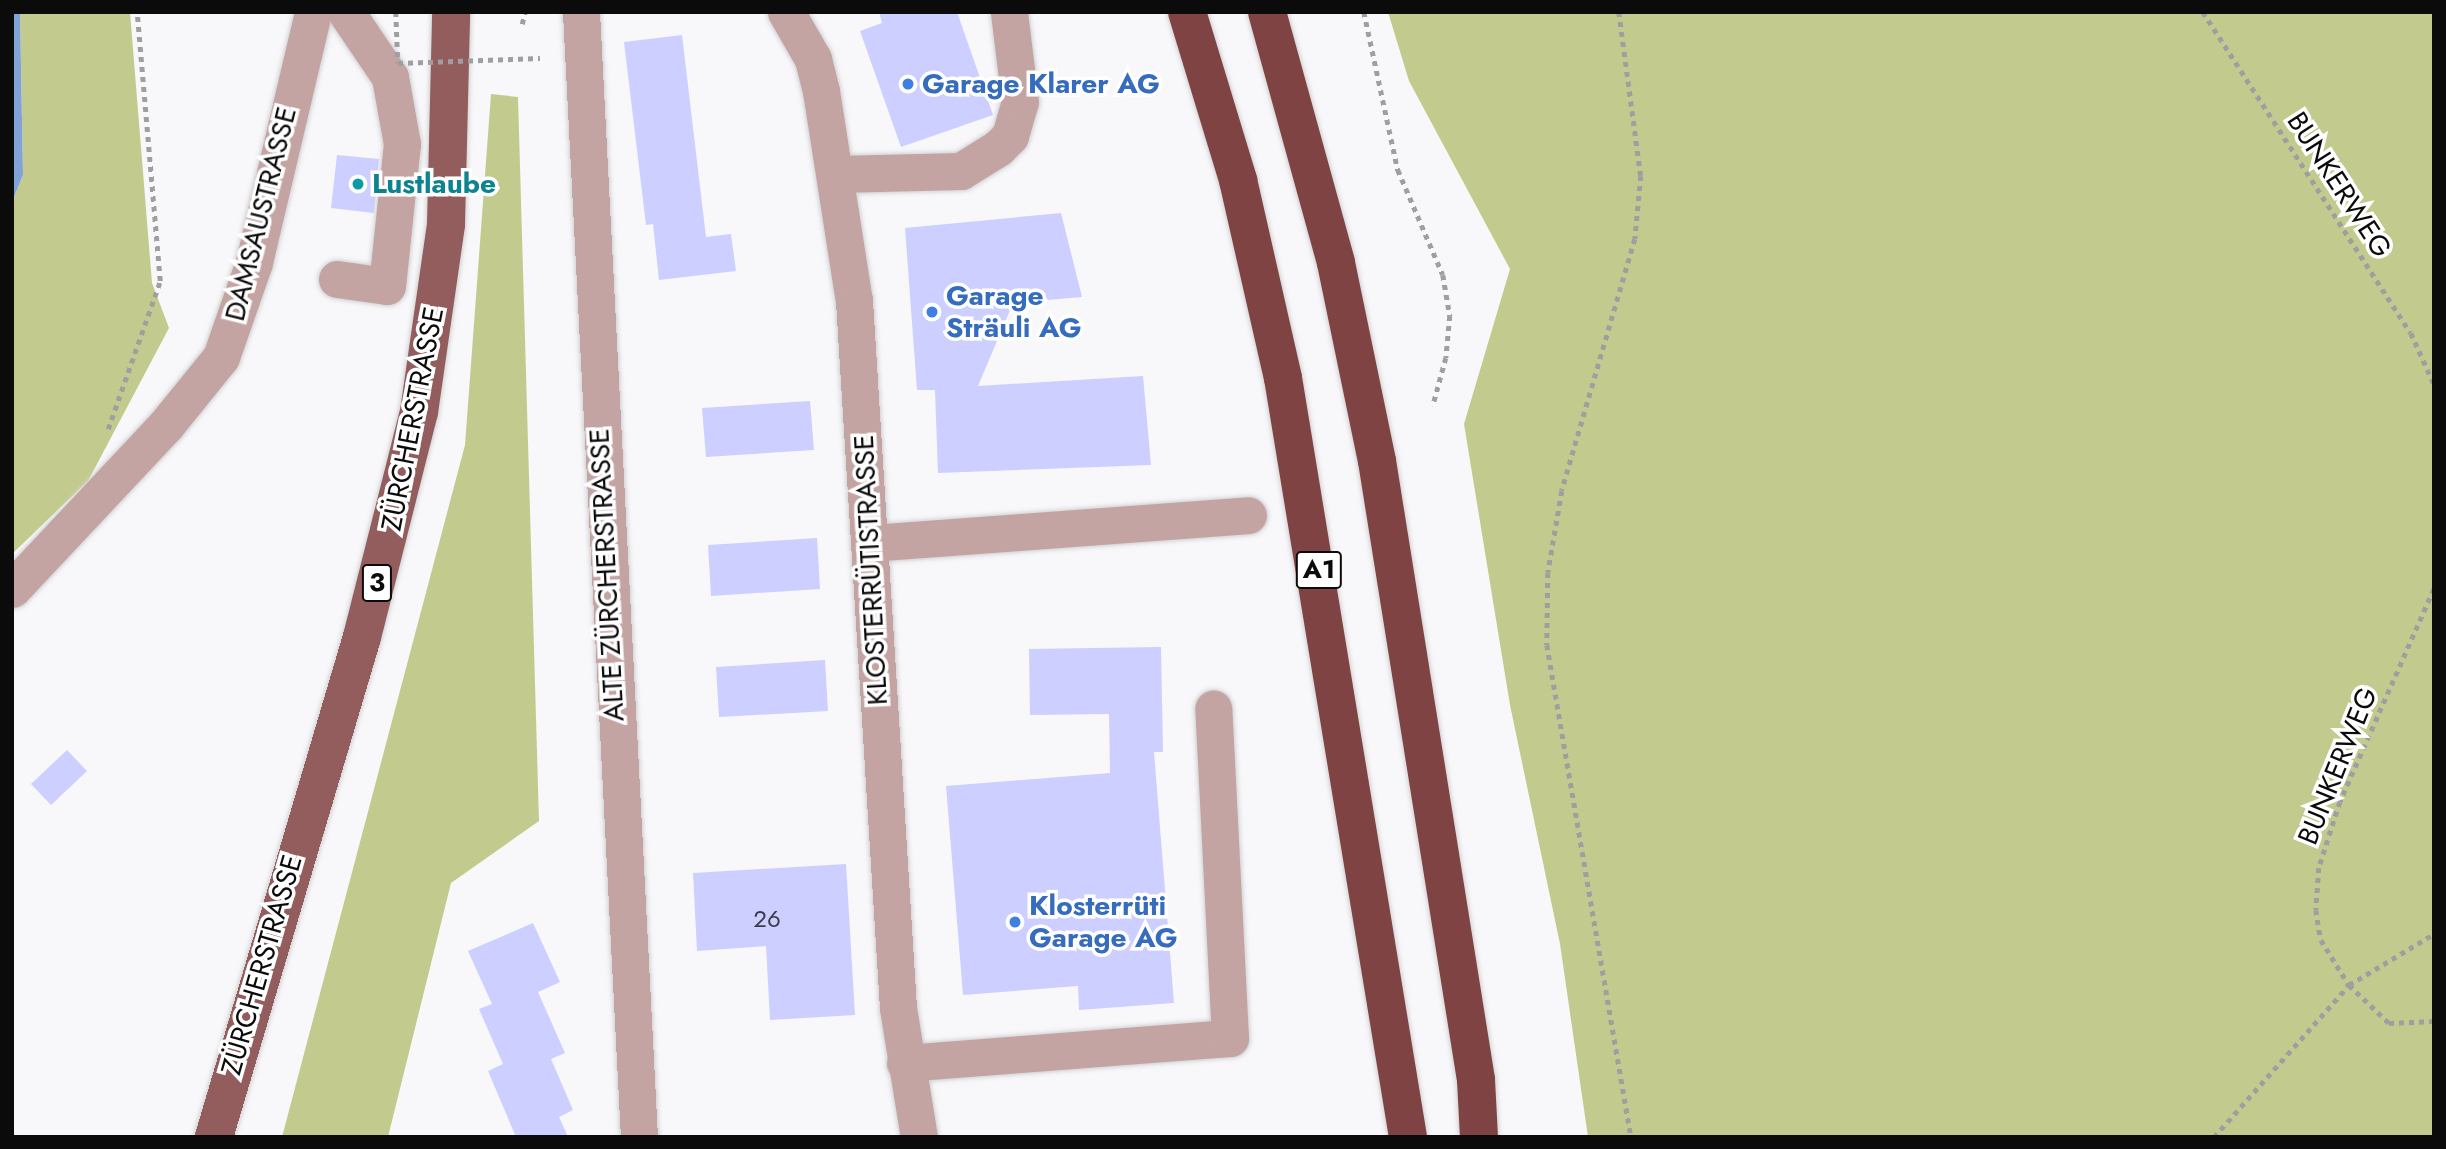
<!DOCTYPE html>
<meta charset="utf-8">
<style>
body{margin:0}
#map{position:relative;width:2446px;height:1149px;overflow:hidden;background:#f8f8fa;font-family:Jost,sans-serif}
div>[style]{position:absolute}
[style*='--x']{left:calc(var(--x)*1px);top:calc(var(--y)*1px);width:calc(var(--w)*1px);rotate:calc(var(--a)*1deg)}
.forest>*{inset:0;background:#c2cb8d}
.water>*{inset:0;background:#81a3d5}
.building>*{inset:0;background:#cccfff}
.path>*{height:4.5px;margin-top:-2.25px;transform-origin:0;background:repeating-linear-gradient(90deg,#9f9fa1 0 5px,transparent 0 10px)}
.roads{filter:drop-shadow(0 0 2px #d2d2d4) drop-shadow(0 0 2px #d2d2d4)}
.minor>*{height:37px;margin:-18.5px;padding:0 18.5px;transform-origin:18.5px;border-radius:18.5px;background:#c3a4a2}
.major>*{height:38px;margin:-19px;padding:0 19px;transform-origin:19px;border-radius:19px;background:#925d5c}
.highway>*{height:38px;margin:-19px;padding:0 19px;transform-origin:19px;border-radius:19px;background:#7f4343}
.path-bridge>*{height:4.5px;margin-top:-2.25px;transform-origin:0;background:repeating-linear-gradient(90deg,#9f9fa1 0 5px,transparent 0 10px)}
.dots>*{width:19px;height:19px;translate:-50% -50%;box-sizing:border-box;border:4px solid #fff;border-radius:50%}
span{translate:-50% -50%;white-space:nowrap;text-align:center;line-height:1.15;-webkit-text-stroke:7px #fff;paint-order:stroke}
.number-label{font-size:24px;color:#3b3c49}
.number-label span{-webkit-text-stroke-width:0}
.shield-label span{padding:2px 5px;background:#fff;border:2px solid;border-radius:5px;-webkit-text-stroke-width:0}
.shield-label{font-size:26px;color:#0b0b0c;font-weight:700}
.shop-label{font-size:28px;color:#366cbe;font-weight:700}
.left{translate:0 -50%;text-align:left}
.culture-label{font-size:28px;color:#0d838f;font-weight:700}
.street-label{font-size:28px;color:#0b0b0c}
.frame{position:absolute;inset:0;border:14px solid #0b0b0c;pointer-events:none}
</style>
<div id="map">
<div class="forest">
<div style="clip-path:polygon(20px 12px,130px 12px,152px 283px,169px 328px,88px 481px,12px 554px,12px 202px,23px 175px)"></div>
<div style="clip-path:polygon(1388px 12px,2434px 12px,2434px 1137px,1588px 1137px,1560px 944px,1510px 705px,1464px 424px,1510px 269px,1409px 81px)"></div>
<div style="clip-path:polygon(491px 94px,518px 97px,539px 821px,451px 883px,388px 1137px,282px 1137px,465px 445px)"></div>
</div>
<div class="water">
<div style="clip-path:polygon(12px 12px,20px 12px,23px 175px,12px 202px)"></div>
</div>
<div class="building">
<div style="clip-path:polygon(879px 12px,957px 12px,993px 115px,901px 147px,860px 31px,882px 23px)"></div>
<div style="clip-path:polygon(682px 35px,706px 237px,731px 234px,736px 271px,659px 280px,653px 224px,646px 225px,624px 42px)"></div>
<div style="clip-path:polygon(337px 155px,379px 159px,374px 213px,331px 208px)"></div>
<div style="clip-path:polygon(1061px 213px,1082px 297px,1013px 303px,978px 386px,1143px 376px,1151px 465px,938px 473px,935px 390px,917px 390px,905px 228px)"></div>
<div style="clip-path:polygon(810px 401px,814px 450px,706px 457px,702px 408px)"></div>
<div style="clip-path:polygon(817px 538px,820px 589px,711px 596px,708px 545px)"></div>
<div style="clip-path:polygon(1161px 647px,1163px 752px,1154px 752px,1174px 1003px,1079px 1010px,1078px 986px,963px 995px,946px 786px,1110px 773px,1109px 714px,1030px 715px,1029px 649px)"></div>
<div style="clip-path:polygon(825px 660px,828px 711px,719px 717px,716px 667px)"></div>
<div style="clip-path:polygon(67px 750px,87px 771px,51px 805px,31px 784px)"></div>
<div style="clip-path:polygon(846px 864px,855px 1015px,770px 1020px,766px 946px,697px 951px,693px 873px)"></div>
<div style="clip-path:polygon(533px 923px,560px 982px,538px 992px,565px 1053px,551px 1059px,573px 1110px,559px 1117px,568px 1137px,516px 1137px,488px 1071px,503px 1064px,479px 1009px,492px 1004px,468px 951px)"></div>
</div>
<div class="path">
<div style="--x:1364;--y:12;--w:162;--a:77.9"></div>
<div style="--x:1398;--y:170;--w:114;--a:66.8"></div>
<div style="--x:1443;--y:275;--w:42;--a:80.3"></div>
<div style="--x:1450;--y:316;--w:42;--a:95.4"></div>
<div style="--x:1446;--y:358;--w:50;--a:105.2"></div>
<div style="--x:1619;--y:12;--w:165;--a:82.4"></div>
<div style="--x:1641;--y:176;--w:63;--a:95.4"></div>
<div style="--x:1635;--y:239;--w:262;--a:106.2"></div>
<div style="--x:1562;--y:491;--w:83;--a:99.7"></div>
<div style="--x:1548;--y:573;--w:72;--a:90.8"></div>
<div style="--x:1547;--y:645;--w:499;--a:80.3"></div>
<div style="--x:2203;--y:12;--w:382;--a:57.1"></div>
<div style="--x:2411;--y:333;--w:56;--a:65.7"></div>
<div style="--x:522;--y:24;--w:12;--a:-76"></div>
<div style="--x:108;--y:429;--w:157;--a:-70.6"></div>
<div style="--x:160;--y:281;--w:270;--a:-94.9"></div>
<div style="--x:2434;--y:589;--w:233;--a:113.8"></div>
<div style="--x:2340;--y:802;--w:69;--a:107.7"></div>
<div style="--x:2319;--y:868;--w:42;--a:94.1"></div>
<div style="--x:2316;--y:910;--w:30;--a:81"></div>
<div style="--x:2321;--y:940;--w:53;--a:58.1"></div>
<div style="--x:2349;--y:985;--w:55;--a:43.5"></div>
<div style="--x:2389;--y:1023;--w:45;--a:-2.5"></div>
<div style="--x:2214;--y:1137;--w:203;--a:-48.4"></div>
<div style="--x:2349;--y:985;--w:99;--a:-31"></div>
</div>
<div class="roads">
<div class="minor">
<div style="--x:581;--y:12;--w:1126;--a:87.05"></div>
<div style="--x:786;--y:12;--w:54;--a:60.1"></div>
<div style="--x:813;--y:59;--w:33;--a:76"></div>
<div style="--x:821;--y:91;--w:213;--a:81.1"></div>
<div style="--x:854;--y:301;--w:708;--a:86.44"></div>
<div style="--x:898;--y:1008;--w:131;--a:80.8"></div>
<div style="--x:837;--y:174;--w:124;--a:-1.4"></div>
<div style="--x:961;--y:171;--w:44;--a:-31.9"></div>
<div style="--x:998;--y:148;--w:17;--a:-45"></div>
<div style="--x:1010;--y:136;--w:35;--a:-74"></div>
<div style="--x:1020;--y:102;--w:91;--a:-97"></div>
<div style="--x:337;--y:279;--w:50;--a:8"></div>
<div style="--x:387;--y:286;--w:143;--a:-84"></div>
<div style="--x:402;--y:144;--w:68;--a:-100.2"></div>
<div style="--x:390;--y:77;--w:78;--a:-124.1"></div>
<div style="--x:870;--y:543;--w:379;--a:-4.2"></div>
<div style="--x:12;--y:589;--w:225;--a:-46.8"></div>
<div style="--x:166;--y:425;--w:87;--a:-51"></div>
<div style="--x:221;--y:357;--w:101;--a:-70.8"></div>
<div style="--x:254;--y:262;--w:257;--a:-76.7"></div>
<div style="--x:905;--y:1063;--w:326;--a:-4.4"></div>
<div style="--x:1230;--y:1038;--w:330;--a:-92.9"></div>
</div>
<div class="major">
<div style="--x:214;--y:1137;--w:521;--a:-73.51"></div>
<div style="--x:362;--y:637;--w:232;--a:-75.8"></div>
<div style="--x:419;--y:412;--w:190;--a:-81.8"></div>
<div style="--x:446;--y:224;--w:212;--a:-88.6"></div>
</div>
<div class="highway">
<div style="--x:1187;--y:12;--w:176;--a:73.1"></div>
<div style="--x:1238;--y:180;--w:203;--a:77.2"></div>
<div style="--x:1283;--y:378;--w:769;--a:80.65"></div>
<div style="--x:1267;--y:12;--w:260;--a:74.6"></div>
<div style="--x:1336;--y:263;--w:202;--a:78.3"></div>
<div style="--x:1377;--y:461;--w:627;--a:80.91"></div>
<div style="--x:1476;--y:1080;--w:57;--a:87"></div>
</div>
</div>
<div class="path-bridge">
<div style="--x:396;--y:12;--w:51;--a:87.8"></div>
<div style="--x:398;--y:63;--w:142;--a:-2"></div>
</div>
<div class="dots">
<div style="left:908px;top:84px;background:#3f7fe0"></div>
<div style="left:358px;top:184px;background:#0f9aa8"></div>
<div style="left:932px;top:312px;background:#3f7fe0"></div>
<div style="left:1015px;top:922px;background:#3f7fe0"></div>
</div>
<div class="number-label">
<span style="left:767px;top:919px">26</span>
</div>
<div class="shield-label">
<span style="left:1319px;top:570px">A1</span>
<span style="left:377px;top:583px">3</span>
</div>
<div class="shop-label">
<span class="left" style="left:922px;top:84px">Garage Klarer AG</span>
<span class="left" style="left:946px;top:312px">Garage<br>Sträuli AG</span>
<span class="left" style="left:1029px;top:922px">Klosterrüti<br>Garage AG</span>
</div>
<div class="culture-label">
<span class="left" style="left:372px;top:184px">Lustlaube</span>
</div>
<div class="street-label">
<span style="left:2339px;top:185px;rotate:57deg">BUNKERWEG</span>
<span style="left:261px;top:214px;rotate:-76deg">DAMSAUSTRASSE</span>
<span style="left:413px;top:419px;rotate:-79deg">ZÜRCHERSTRASSE</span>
<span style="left:871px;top:570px;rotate:-93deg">KLOSTERRÜTISTRASSE</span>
<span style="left:607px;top:575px;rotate:-93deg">ALTE ZÜRCHERSTRASSE</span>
<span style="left:2338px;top:766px;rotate:-68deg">BUNKERWEG</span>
<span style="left:262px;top:965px;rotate:-74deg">ZÜRCHERSTRASSE</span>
</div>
<div class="frame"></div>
</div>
